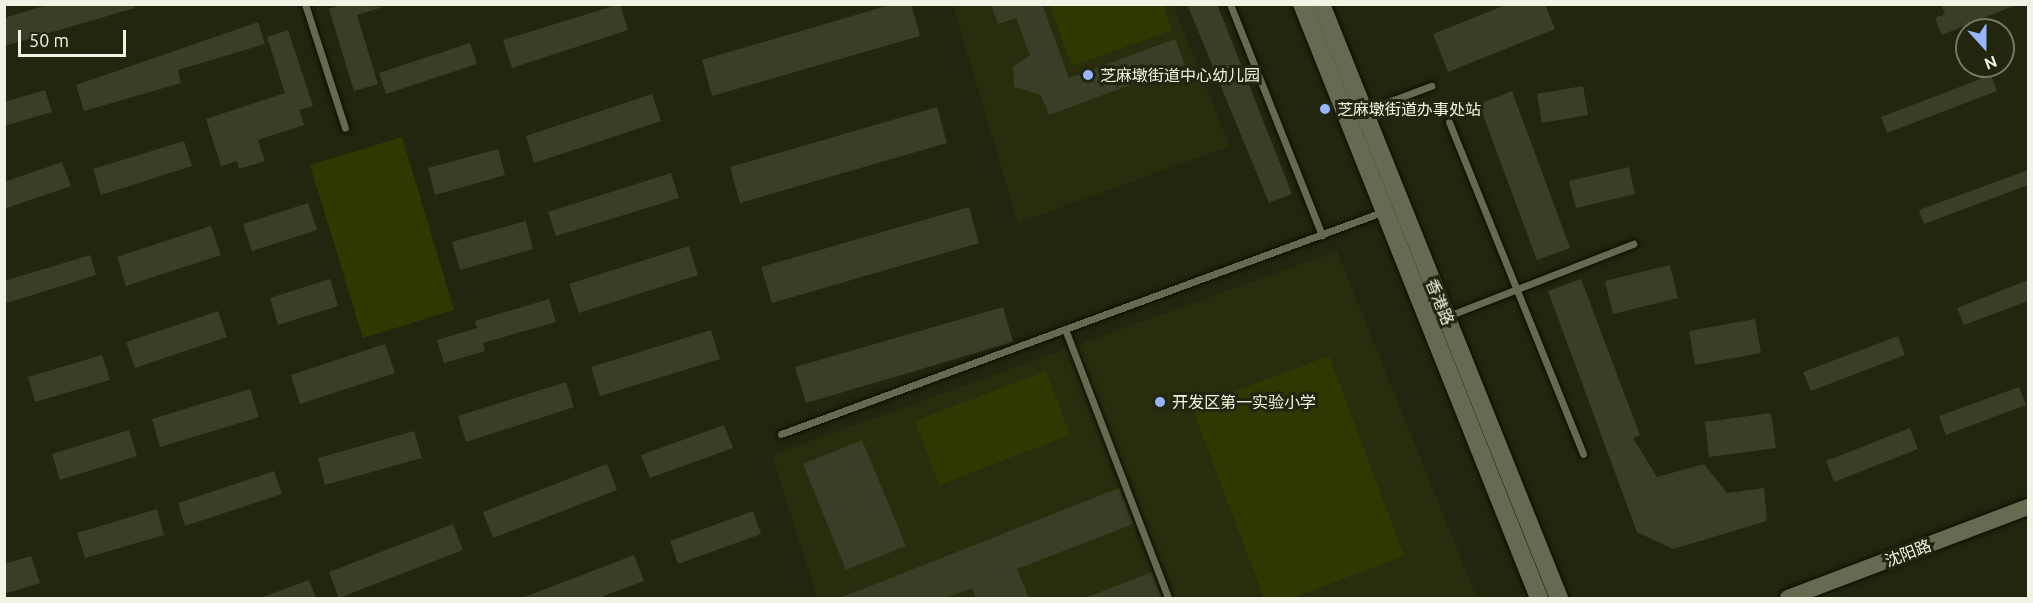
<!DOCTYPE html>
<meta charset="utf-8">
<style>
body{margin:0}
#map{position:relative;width:2033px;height:603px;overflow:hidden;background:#22260e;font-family:Ubuntu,"Noto Sans SC",sans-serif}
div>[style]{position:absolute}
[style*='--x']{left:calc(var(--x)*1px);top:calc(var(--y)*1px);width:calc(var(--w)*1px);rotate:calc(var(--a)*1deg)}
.built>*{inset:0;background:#292d0e}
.green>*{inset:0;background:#313700}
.building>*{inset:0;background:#3a3e26}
.roads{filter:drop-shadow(0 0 2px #0c0e00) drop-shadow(0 0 2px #0c0e00)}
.service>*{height:7px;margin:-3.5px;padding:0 3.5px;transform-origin:3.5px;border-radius:3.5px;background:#656a50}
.tertiary>*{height:16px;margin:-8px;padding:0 8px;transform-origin:8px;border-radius:8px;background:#656a50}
.secondary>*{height:18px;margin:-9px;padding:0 9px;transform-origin:9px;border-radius:9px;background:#656a50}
.dots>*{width:16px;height:16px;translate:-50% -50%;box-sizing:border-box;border:3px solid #22260e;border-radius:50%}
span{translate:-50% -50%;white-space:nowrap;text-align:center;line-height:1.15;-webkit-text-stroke:6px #22260e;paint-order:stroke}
.poi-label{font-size:16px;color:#f0f4e5}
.left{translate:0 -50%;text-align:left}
.street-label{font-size:16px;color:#f0f4e5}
.frame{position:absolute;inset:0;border:6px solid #f0f4e5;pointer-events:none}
.north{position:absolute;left:1955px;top:18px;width:60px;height:60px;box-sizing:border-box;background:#22260e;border:2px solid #747864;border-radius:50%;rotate:159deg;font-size:16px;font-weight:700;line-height:24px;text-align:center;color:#f0f4e5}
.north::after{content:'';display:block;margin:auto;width:21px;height:27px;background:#98b5fd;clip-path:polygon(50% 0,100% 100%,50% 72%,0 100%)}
.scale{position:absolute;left:18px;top:30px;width:108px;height:27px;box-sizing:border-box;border:3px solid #f0f4e5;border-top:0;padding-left:8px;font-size:18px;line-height:21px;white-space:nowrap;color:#f0f4e5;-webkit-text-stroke:4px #22260e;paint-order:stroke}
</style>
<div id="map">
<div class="built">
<div style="clip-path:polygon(953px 5px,1173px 5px,1230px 146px,1018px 223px)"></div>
<div style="clip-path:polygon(1337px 251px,1477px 598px,817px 598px,772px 455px)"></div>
</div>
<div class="green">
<div style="clip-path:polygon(1050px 5px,1163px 5px,1172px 30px,1072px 66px)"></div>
<div style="clip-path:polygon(402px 137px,454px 310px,363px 338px,310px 165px)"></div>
<div style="clip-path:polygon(1329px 356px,1404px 556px,1292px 598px,1264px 598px,1192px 407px)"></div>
<div style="clip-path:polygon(1046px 371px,1070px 435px,939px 485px,915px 421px)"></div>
</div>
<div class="building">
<div style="clip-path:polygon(50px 4px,134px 4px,135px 8px,4px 46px,4px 18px)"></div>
<div style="clip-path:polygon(343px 4px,383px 7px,357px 15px,378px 84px,354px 91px,329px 9px)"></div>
<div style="clip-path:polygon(620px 4px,628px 30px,512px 68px,503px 40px)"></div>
<div style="clip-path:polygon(893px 4px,911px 4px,920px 36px,712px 96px,702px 60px)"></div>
<div style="clip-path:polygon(991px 4px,1042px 4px,1069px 78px,1175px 39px,1185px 65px,1049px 115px,1041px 95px,1014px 87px,1013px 67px,1030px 55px,1016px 18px,998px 24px)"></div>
<div style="clip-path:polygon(1187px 4px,1217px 4px,1292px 194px,1269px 203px)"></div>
<div style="clip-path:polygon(1508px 4px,1545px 4px,1555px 29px,1448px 72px,1433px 34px)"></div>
<div style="clip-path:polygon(1941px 4px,2013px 4px,2013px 6px,1942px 35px,1935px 18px,1945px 14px)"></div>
<div style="clip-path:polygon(258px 22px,265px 44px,178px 70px,181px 83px,84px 111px,76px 85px)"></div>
<div style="clip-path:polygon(288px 30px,313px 106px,299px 110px,304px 125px,258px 140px,265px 161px,239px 169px,237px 161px,221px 166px,206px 119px,285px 93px,267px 37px)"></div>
<div style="clip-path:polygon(470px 43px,477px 64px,386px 94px,379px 73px)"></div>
<div style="clip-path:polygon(1991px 75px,1997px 91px,1887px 133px,1881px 117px)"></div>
<div style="clip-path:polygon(1583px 86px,1588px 115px,1542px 123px,1537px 94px)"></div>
<div style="clip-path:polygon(45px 90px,52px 112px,4px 126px,4px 102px)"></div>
<div style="clip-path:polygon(1512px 91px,1570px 248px,1537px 260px,1479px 104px)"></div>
<div style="clip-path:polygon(652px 94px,661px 121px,534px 163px,526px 136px)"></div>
<div style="clip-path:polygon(937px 107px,947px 143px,740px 203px,730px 167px)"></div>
<div style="clip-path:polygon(184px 141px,192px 166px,101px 195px,93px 169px)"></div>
<div style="clip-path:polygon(498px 149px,505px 175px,435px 195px,428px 168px)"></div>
<div style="clip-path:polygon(62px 162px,71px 186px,4px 209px,4px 182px)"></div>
<div style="clip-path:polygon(1629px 167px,1635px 194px,1576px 208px,1569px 181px)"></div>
<div style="clip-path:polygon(2028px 170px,2028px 185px,1924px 224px,1919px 210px)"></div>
<div style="clip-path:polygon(671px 173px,679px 198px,556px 236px,548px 212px)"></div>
<div style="clip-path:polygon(308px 203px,317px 230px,252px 251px,243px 224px)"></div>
<div style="clip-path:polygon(969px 207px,979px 243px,772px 303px,761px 267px)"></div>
<div style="clip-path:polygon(526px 221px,533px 249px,460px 270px,452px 242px)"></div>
<div style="clip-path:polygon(211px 226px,221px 255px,126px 286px,117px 257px)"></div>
<div style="clip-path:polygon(689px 246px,698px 275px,579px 313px,569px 284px)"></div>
<div style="clip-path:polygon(90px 255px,96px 275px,4px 304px,4px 281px)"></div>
<div style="clip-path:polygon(1670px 265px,1678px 298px,1613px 314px,1605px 281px)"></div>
<div style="clip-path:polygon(330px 279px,338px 306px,278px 325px,270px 298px)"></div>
<div style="clip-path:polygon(1581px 279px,1640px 435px,1633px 438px,1657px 477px,1704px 464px,1727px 493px,1764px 488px,1767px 521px,1673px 549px,1637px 532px,1548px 291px)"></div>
<div style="clip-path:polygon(2028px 280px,2028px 301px,1964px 325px,1957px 308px)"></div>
<div style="clip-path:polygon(549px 299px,556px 322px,483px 343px,485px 351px,444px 363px,437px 340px,477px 328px,475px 321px)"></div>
<div style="clip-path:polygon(1003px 307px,1013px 342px,806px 403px,795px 367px)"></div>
<div style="clip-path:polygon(218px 311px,227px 337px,135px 368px,126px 342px)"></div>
<div style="clip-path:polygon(1755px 319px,1761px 353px,1695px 365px,1689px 331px)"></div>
<div style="clip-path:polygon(711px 330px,720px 359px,600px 396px,591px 367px)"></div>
<div style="clip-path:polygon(1898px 336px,1905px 355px,1811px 391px,1803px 372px)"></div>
<div style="clip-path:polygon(385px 344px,395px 373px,300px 404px,291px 375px)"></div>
<div style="clip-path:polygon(102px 355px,110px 380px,35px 402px,28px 377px)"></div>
<div style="clip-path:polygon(566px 382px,574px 407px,466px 442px,458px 416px)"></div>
<div style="clip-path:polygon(2019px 387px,2026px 405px,1946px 435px,1939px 416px)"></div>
<div style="clip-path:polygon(250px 389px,259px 417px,160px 447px,152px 419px)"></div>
<div style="clip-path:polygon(1771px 413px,1776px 448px,1709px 457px,1705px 422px)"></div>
<div style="clip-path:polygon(724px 425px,733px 448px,650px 478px,641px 455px)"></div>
<div style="clip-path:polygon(1910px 428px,1918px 449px,1834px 482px,1826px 461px)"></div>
<div style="clip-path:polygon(129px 430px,137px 456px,60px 480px,52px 454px)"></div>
<div style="clip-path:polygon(414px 431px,422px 458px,325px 485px,318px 458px)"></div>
<div style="clip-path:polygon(862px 440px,906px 546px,846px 570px,803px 464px)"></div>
<div style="clip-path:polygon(607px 464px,617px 490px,493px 538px,483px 512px)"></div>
<div style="clip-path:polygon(274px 471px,282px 494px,185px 526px,178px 503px)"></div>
<div style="clip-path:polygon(1119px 488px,1133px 524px,1017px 569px,1029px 598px,976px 598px,972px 588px,945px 598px,840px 598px)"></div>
<div style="clip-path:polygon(157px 509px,164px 535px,85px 558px,77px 533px)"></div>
<div style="clip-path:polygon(753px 511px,761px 534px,678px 564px,670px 541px)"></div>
<div style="clip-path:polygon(453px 524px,463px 550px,339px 598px,329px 572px)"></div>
<div style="clip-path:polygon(634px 555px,644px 581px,598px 598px,522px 598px)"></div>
<div style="clip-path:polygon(31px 556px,40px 583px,4px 594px,4px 564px)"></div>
<div style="clip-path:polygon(1152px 572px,1162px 598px,1085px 598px)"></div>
<div style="clip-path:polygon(309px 580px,316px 598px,263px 598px,263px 597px)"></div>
</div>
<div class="roads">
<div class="service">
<div style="--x:305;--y:4;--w:130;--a:72.1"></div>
<div style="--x:1230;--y:4;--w:249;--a:68.3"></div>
<div style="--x:1364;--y:111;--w:72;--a:-20.5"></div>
<div style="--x:1449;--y:122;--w:358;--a:68"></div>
<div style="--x:1448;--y:316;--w:199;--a:-21.3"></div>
<div style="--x:1065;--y:329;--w:288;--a:69"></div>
<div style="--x:781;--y:434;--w:641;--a:-20.27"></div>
</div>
<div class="tertiary">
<div style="--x:1788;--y:598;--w:257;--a:-20.8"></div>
</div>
<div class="secondary">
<div style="--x:1302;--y:4;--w:640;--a:68.25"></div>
<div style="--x:1321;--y:4;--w:640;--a:68.17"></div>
</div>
</div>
<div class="dots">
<div style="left:1088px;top:75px;background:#98b5fd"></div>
<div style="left:1325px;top:109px;background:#98b5fd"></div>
<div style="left:1160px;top:402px;background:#98b5fd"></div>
</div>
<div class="poi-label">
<span class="left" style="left:1100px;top:75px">芝麻墩街道中心幼儿园</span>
<span class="left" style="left:1337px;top:109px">芝麻墩街道办事处站</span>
<span class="left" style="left:1172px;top:402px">开发区第一实验小学</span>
</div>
<div class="street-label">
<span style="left:1440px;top:302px;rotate:68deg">香港路</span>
<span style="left:1908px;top:553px;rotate:-21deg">沈阳路</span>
</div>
<div class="frame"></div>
<div class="north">N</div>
<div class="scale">50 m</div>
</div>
